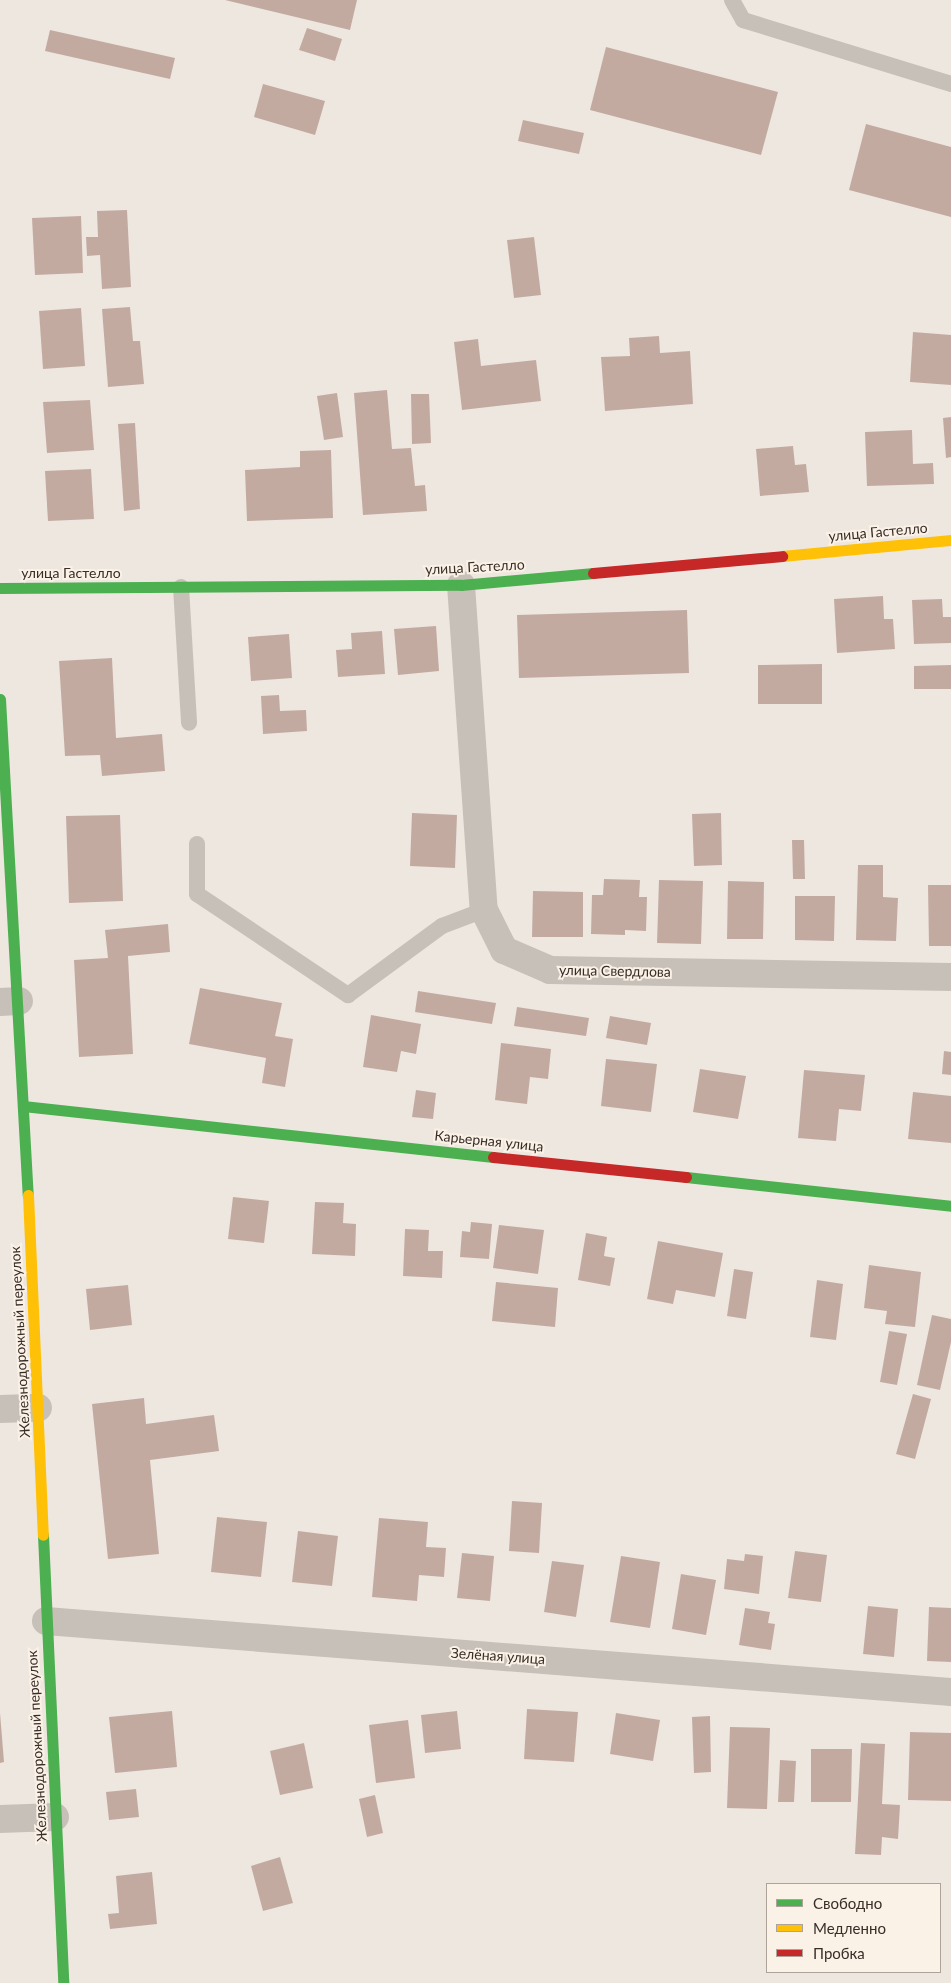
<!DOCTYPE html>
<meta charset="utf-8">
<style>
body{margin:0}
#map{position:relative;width:951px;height:1983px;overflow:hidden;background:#eee7e0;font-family:Lato,sans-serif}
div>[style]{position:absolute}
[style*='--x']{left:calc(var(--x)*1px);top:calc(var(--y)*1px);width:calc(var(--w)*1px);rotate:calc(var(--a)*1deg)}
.building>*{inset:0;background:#c3aaa0}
.lane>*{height:16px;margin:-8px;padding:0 8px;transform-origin:8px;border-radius:8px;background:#c7c0b9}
.street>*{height:28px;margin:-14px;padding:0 14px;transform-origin:14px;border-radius:14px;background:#c7c0b9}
.fast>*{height:11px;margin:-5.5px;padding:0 5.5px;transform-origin:5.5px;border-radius:5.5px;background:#4caf50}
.slow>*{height:11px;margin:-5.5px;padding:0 5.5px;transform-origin:5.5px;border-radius:5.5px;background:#ffc107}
.jam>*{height:11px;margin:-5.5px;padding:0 5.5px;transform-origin:5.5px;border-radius:5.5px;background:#c62828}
span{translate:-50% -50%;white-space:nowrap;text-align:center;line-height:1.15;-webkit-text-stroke:4px #fbf2e7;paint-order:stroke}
.street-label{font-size:14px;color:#382d27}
.legend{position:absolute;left:766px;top:1883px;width:175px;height:90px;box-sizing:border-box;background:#fbf2e7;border:1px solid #ada39a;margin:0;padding:6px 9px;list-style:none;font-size:15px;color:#382d27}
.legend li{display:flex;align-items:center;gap:10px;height:25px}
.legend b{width:25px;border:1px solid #ada39a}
</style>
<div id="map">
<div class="building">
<div style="clip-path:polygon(225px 0,357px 0,350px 30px)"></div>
<div style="clip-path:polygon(307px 28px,342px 39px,335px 61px,299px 50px)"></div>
<div style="clip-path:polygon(50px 30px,175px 58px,170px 79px,45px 51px)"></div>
<div style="clip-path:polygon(606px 47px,778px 92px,761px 155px,590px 110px)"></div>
<div style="clip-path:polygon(263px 84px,325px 101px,315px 135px,254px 117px)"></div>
<div style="clip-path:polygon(523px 120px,584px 133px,579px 154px,518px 141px)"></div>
<div style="clip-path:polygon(866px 124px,951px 147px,951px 217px,849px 190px)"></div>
<div style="clip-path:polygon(127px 210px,131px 287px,102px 289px,100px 255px,87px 256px,86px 237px,98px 237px,97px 211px)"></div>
<div style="clip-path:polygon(81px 216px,83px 273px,35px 275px,32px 218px)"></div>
<div style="clip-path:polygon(534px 237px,541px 295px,514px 298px,507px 240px)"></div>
<div style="clip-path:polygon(130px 307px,133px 341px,140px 341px,144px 384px,108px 387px,102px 309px)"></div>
<div style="clip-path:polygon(81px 308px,85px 366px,43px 369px,39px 311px)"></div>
<div style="clip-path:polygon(913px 332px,951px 335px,951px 385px,910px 382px)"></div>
<div style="clip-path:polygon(659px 336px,660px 353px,690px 351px,693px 404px,605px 411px,601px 357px,630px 356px,629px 338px)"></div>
<div style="clip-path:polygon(478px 339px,481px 366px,536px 360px,541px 401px,462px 410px,454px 342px)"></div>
<div style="clip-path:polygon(387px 390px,392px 449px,411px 448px,415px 486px,425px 485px,427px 511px,363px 515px,354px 393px)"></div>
<div style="clip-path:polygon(337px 393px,343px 437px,324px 440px,317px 396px)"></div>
<div style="clip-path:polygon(411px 394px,429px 394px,431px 443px,412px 444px)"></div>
<div style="clip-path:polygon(90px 400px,94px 450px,47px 453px,43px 402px)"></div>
<div style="clip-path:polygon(951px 417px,951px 457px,946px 458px,943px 418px)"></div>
<div style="clip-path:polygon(135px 423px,140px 509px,124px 511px,118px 424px)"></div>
<div style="clip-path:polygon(912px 430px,913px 464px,933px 463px,934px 484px,867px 486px,865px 432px)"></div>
<div style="clip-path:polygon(793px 446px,795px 465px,806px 464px,809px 492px,760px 496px,756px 449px)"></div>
<div style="clip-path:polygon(331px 450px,333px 518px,247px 521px,245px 470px,300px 467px,300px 451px)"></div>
<div style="clip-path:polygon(91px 469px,94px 519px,48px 521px,45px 471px)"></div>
<div style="clip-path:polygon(883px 596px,884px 619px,893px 619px,895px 649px,837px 653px,834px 599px)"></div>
<div style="clip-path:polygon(942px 599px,943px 617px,951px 617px,951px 643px,914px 644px,912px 600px)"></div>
<div style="clip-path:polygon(687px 610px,689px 673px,519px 678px,517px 615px)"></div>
<div style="clip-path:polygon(436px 626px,439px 671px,398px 675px,394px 629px)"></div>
<div style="clip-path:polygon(382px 631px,385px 674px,338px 677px,336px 650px,352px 649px,351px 633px)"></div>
<div style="clip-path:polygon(289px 634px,292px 678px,251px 681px,248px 637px)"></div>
<div style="clip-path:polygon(112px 658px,116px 738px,162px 734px,165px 771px,102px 776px,100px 755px,65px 756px,59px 661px)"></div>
<div style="clip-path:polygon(822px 664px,822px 704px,758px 704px,758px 665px)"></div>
<div style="clip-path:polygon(951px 665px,951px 689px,914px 689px,914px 666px)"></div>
<div style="clip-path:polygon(279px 695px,280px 711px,306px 710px,307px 731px,263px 734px,261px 696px)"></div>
<div style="clip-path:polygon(412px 813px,457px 815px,455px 868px,410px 866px)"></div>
<div style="clip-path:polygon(721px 813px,722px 865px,694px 866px,692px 814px)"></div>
<div style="clip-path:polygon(120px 815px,123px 901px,69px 903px,66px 816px)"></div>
<div style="clip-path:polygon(792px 840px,804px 840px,805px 879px,793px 879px)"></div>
<div style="clip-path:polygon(858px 865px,883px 865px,883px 897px,898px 898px,896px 941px,856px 940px)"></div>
<div style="clip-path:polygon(604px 879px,640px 880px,639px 897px,647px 897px,646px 931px,625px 930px,625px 935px,591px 934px,592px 895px,603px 895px)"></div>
<div style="clip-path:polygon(659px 880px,703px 881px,701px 944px,657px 943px)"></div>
<div style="clip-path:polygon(728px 881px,764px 882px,763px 939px,727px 939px)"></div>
<div style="clip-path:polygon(928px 885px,951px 885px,951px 946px,929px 946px)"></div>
<div style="clip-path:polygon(533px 891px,583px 892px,583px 937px,532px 937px)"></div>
<div style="clip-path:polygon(795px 896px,835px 896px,834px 941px,795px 940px)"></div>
<div style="clip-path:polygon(168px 924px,170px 952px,128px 956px,133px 1054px,79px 1057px,74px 960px,108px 958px,105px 930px)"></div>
<div style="clip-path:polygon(200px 988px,282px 1003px,275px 1036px,293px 1039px,285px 1087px,262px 1083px,266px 1058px,189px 1044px)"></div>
<div style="clip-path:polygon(418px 991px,496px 1003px,492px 1024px,415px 1012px)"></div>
<div style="clip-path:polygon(517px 1007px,589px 1018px,586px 1036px,514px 1026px)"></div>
<div style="clip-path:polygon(371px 1015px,421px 1024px,416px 1054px,401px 1051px,397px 1072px,363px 1067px)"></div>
<div style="clip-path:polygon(610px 1016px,651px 1023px,647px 1045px,606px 1038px)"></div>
<div style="clip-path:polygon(501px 1043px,551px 1049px,548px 1079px,530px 1077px,527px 1104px,495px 1100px)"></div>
<div style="clip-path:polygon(944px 1051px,951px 1052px,951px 1075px,942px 1074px)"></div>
<div style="clip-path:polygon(606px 1059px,657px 1064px,651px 1112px,601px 1106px)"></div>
<div style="clip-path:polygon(700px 1069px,746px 1076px,738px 1119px,693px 1112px)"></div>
<div style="clip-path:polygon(804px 1070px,865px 1075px,861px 1111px,839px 1109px,836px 1141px,798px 1138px)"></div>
<div style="clip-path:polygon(416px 1090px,436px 1093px,433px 1119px,412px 1117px)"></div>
<div style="clip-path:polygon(913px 1092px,951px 1096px,951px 1143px,908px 1139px)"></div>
<div style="clip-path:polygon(233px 1197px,269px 1201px,264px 1243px,228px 1239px)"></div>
<div style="clip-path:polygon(315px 1202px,344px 1203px,343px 1223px,356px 1224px,355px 1256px,312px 1254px)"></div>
<div style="clip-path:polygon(471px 1222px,492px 1224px,489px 1259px,460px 1257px,462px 1231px,470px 1232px)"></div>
<div style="clip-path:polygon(499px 1225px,544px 1230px,538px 1274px,493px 1268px)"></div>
<div style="clip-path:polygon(405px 1229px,429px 1230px,428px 1251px,443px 1251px,442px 1278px,403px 1276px)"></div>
<div style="clip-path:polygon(586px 1233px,607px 1237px,604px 1256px,615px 1258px,610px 1286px,578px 1280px)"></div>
<div style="clip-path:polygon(658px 1241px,723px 1253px,715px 1297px,676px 1290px,673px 1304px,647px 1299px)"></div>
<div style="clip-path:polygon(869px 1265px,921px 1272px,915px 1327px,885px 1324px,887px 1311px,864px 1308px)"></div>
<div style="clip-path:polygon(734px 1269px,753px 1272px,746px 1319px,727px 1316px)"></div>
<div style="clip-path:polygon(817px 1280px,843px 1284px,836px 1340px,810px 1337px)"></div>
<div style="clip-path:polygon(496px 1282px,558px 1288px,555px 1327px,492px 1321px)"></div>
<div style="clip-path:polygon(128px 1285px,132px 1325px,90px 1330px,86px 1289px)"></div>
<div style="clip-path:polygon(932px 1315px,951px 1319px,951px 1342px,940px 1390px,917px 1385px)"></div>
<div style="clip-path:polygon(889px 1331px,907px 1334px,897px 1385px,880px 1382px)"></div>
<div style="clip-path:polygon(913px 1394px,931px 1399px,915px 1459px,896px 1454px)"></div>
<div style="clip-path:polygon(144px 1398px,146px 1424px,214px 1415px,219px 1451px,150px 1460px,159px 1554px,108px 1559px,92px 1404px)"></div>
<div style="clip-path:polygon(512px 1501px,542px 1503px,539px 1553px,509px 1551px)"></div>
<div style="clip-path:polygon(217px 1517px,267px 1522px,261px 1577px,211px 1572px)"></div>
<div style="clip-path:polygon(379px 1518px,428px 1522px,426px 1547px,446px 1548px,444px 1577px,419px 1575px,417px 1601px,372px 1597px)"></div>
<div style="clip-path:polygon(298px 1531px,338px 1536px,332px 1586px,292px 1582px)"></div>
<div style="clip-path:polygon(795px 1551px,827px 1555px,821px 1602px,788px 1598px)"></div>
<div style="clip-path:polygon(462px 1553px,494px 1556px,490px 1601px,457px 1598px)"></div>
<div style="clip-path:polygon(745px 1554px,763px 1556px,759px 1594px,724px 1589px,727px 1559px,744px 1561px)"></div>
<div style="clip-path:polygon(621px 1556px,660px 1562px,650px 1628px,610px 1622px)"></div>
<div style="clip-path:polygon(552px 1561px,584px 1565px,576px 1617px,544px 1612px)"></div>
<div style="clip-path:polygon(681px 1574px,716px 1580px,706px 1635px,672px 1629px)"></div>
<div style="clip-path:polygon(868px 1606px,898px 1609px,894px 1657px,863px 1654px)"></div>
<div style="clip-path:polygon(929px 1607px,951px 1608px,951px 1662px,927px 1661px)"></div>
<div style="clip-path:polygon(745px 1608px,770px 1612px,768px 1623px,775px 1624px,771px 1650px,739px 1645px)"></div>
<div style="clip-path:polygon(527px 1709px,578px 1712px,574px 1762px,524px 1759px)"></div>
<div style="clip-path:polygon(172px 1711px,177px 1767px,115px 1773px,109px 1717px)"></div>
<div style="clip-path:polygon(457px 1711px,461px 1749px,425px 1753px,421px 1715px)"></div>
<div style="clip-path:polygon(0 1713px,4px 1762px,0 1763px)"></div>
<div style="clip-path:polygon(616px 1713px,660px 1720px,653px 1761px,610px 1754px)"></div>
<div style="clip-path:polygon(710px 1716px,711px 1772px,694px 1773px,692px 1717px)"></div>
<div style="clip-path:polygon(408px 1720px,415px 1778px,376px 1783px,369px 1725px)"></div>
<div style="clip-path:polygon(730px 1727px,770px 1728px,767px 1809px,727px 1808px)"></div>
<div style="clip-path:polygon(910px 1732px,951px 1733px,951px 1801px,908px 1800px)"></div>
<div style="clip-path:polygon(304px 1743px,313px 1788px,280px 1795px,270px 1751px)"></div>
<div style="clip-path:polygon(861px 1743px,885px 1744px,882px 1804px,900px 1805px,898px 1839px,882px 1837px,881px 1855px,855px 1854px)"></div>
<div style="clip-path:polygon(811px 1749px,852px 1749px,851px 1802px,811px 1802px)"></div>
<div style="clip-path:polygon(780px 1760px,796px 1761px,794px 1802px,778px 1802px)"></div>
<div style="clip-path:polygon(136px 1789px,139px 1817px,109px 1820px,106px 1792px)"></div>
<div style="clip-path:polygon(375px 1795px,383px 1833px,367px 1837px,359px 1799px)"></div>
<div style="clip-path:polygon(280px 1857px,293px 1903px,263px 1911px,251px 1866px)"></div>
<div style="clip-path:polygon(152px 1872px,157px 1924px,110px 1929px,108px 1914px,119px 1913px,116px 1876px)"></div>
</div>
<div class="lane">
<div style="--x:732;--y:0;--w:23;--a:61"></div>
<div style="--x:743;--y:20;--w:218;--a:17.1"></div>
<div style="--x:181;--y:587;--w:136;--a:86.6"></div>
<div style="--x:197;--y:844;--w:50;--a:90"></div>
<div style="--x:197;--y:894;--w:182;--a:33.8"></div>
<div style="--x:348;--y:995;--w:117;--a:-36.3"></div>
<div style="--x:442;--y:926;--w:45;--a:-20.9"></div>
</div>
<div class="street">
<div style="--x:461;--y:585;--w:326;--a:86"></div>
<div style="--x:484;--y:910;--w:45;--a:63.4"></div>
<div style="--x:504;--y:950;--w:50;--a:23.5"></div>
<div style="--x:550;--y:970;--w:401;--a:1"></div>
<div style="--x:0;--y:1002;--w:19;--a:-3"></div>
<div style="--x:0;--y:1409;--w:38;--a:-2"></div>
<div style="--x:46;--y:1621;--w:908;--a:4.49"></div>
<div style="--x:0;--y:1819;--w:55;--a:-2.1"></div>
</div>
<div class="fast">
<div style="--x:0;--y:588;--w:461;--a:-0.4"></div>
<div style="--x:461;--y:585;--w:133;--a:-5.2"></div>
<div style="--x:0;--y:699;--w:497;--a:86.8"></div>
<div style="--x:23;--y:1106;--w:473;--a:6.2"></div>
<div style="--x:686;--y:1177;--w:267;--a:6.2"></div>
<div style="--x:43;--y:1535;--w:448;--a:87.4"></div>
</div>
<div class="slow">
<div style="--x:782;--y:556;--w:170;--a:-5.4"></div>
<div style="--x:28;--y:1195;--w:340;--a:87.5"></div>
</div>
<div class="jam">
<div style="--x:593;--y:573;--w:190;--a:-5.1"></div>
<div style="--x:493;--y:1157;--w:194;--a:5.9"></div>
</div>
<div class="street-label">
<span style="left:878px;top:532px;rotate:-5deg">улица Гастелло</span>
<span style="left:475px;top:567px;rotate:-3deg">улица Гастелло</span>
<span style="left:71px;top:573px">улица Гастелло</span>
<span style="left:615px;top:971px;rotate:1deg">улица Свердлова</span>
<span style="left:489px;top:1141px;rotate:6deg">Карьерная улица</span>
<span style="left:20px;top:1342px;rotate:-93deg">Железнодорожный переулок</span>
<span style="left:498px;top:1656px;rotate:4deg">Зелёная улица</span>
<span style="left:37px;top:1746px;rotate:-93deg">Железнодорожный переулок</span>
</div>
<ul class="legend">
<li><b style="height:6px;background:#4caf50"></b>Свободно</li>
<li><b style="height:6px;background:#ffc107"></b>Медленно</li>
<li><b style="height:6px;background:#c62828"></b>Пробка</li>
</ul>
</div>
